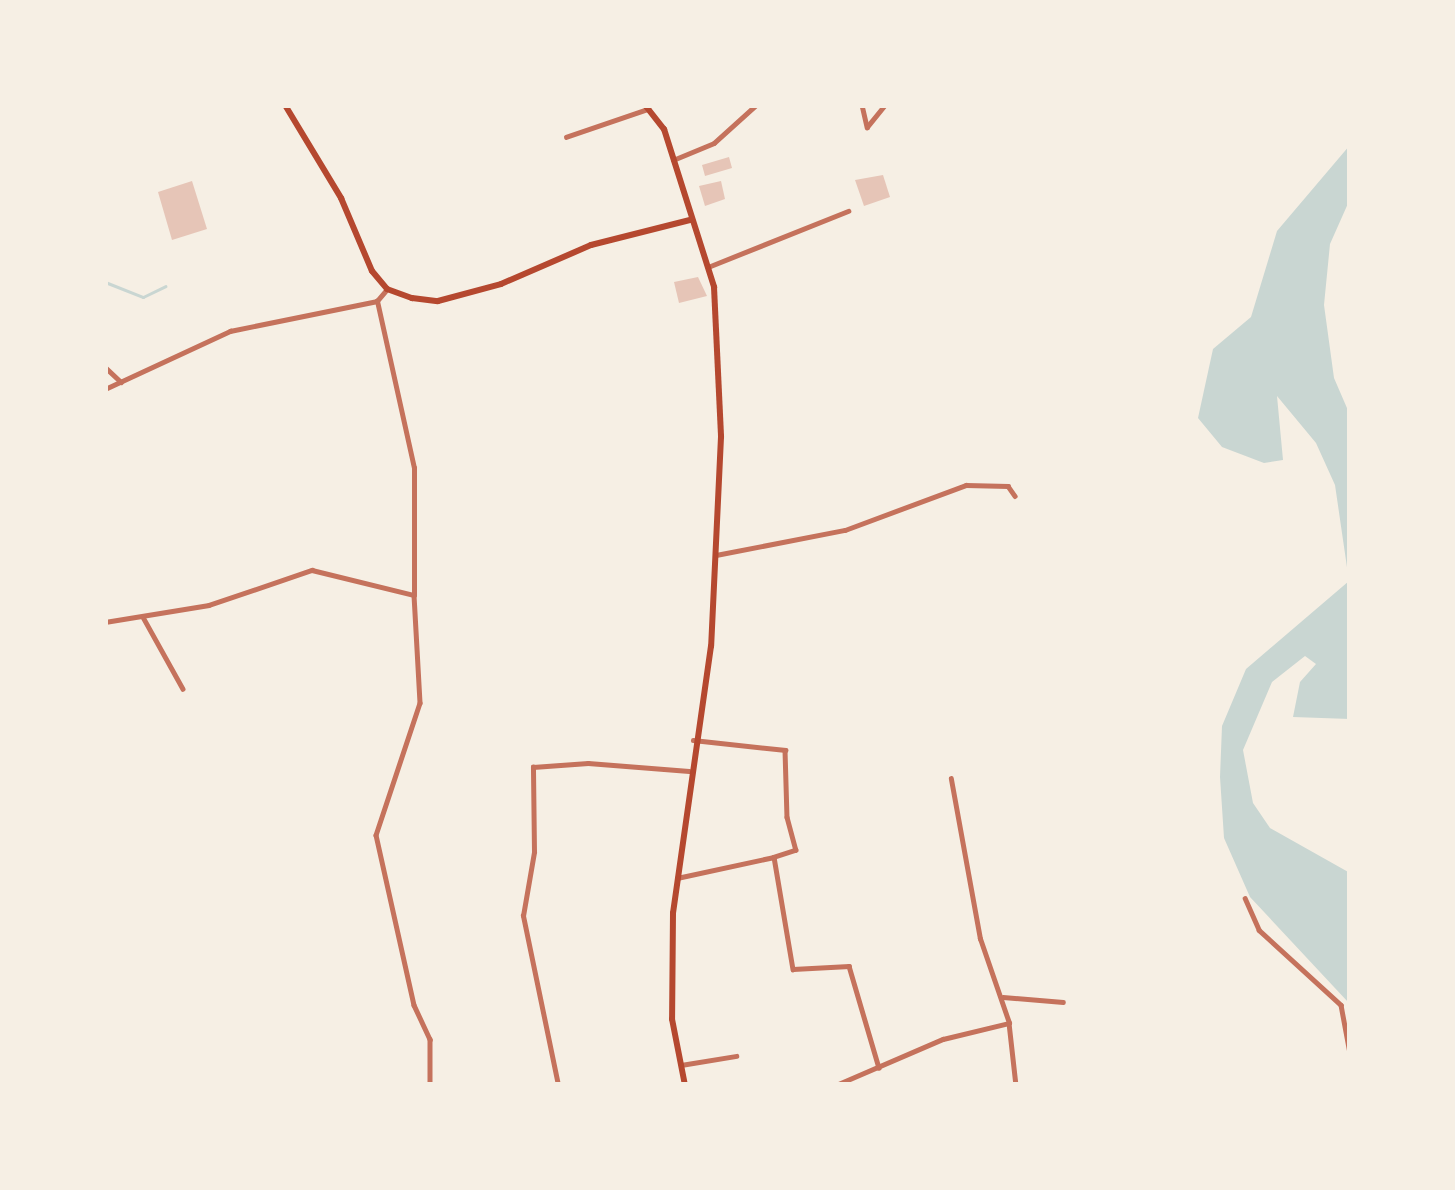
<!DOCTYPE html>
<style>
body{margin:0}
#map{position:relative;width:1455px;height:1190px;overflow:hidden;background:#f6efe4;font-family:"Source Sans 3",sans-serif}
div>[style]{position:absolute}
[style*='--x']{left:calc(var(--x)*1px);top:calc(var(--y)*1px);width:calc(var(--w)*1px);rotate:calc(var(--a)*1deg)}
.water>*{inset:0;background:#c9d6d2}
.stream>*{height:3px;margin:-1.5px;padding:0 1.5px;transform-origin:1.5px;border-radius:1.5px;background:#c9d6d2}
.building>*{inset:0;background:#e6c5b7}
.minor>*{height:4.5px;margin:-2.25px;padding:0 2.25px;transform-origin:2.25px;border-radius:2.25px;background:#c5725c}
.secondary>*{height:6px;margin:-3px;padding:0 3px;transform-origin:3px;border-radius:3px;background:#b5482f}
span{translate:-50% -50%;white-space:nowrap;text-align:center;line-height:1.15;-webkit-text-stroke:10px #f6efe4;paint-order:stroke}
.frame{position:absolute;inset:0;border:108px solid #f6efe4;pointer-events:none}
</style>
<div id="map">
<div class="water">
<div style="clip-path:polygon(1350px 145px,1350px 199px,1330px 244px,1324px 305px,1334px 378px,1350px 415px,1350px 719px,1293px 717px,1300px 682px,1316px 664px,1305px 656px,1272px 682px,1243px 750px,1253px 803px,1270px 828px,1350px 873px,1348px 1002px,1250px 897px,1224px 838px,1220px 777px,1222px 726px,1246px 669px,1349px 581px,1335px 485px,1316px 443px,1277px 396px,1283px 460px,1264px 463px,1222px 447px,1198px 418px,1213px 349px,1251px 317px,1277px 231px)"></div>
</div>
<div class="stream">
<div style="--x:105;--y:282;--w:41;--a:21.5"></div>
<div style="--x:143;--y:297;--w:25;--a:-26"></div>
</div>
<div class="building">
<div style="clip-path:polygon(729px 157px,732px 168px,705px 176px,702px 165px)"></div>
<div style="clip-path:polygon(883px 175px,890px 197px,864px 206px,855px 180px)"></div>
<div style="clip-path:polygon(192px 181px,207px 229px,172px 240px,158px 192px)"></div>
<div style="clip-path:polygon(721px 181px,725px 199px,705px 206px,699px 186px)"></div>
<div style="clip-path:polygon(698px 277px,707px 296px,679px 303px,674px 282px)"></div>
</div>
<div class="minor">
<div style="--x:862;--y:105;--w:23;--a:77"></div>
<div style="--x:867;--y:127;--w:28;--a:-51"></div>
<div style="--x:566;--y:137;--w:87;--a:-18.9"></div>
<div style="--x:673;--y:160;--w:44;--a:-22.5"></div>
<div style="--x:714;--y:143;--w:57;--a:-42.1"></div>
<div style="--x:708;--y:267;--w:151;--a:-21.8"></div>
<div style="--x:105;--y:367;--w:22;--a:43"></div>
<div style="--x:105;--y:389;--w:138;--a:-24.9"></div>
<div style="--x:230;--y:331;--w:150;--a:-11.5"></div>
<div style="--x:716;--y:555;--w:131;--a:-11"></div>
<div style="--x:845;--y:530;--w:129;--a:-20.4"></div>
<div style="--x:966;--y:485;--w:42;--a:1.4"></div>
<div style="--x:1008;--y:486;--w:12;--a:55"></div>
<div style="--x:414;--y:595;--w:108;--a:86.8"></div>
<div style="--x:420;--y:703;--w:139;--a:108.4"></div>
<div style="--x:376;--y:835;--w:174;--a:77.4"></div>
<div style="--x:414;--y:1005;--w:38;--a:65"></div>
<div style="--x:430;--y:1039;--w:46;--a:90"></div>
<div style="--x:143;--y:617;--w:82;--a:60.9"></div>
<div style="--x:105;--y:622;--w:105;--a:-9.3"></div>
<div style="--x:209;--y:605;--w:109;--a:-18.8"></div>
<div style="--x:312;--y:570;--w:105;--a:13.8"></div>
<div style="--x:414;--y:595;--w:127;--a:-90"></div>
<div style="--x:414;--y:468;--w:171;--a:-102.5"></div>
<div style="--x:377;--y:301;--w:16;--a:-50"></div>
<div style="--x:693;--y:740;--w:93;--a:6.2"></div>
<div style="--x:785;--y:750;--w:67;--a:88.3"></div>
<div style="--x:787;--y:817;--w:34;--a:75"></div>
<div style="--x:796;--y:850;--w:23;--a:162"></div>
<div style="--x:677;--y:878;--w:99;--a:-12.2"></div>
<div style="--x:774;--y:857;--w:114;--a:80.4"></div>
<div style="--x:793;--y:969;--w:56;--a:-3.1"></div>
<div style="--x:849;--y:966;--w:106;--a:73.6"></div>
<div style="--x:1245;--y:898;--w:35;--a:66"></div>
<div style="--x:1259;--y:930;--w:111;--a:42.4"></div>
<div style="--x:1341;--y:1005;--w:49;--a:79.4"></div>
<div style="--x:1003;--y:997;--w:60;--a:4.8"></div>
<div style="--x:1009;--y:1023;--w:62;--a:83.6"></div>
<div style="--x:681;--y:1065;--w:56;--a:-9.3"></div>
<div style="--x:558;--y:1085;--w:173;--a:-101.7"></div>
<div style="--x:523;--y:916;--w:65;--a:-80.2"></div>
<div style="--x:534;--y:852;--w:85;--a:-90.7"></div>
<div style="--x:533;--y:767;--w:55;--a:-4.2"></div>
<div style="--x:588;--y:763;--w:101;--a:4.5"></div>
<div style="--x:836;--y:1085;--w:116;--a:-23.3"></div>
<div style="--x:943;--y:1039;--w:68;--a:-13.6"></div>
<div style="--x:1009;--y:1023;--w:89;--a:-109"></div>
<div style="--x:980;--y:939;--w:163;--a:-100.3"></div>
</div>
<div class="secondary">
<div style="--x:285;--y:105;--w:109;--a:58.9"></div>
<div style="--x:341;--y:198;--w:79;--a:67"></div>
<div style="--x:372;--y:271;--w:23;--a:50"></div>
<div style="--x:387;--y:289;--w:27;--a:20"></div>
<div style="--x:412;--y:298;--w:26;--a:7"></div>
<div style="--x:438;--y:301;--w:65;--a:-15.1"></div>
<div style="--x:501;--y:284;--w:98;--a:-23.4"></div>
<div style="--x:591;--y:245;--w:102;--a:-14.2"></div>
<div style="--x:645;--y:105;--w:31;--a:52"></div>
<div style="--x:664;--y:129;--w:166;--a:72.4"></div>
<div style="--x:714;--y:287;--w:150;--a:87.3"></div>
<div style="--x:721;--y:437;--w:209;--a:92.7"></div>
<div style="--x:711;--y:646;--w:270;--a:98.1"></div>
<div style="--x:673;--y:913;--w:106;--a:90.5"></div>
<div style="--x:672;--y:1019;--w:67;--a:78.9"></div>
</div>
<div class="frame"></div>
</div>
